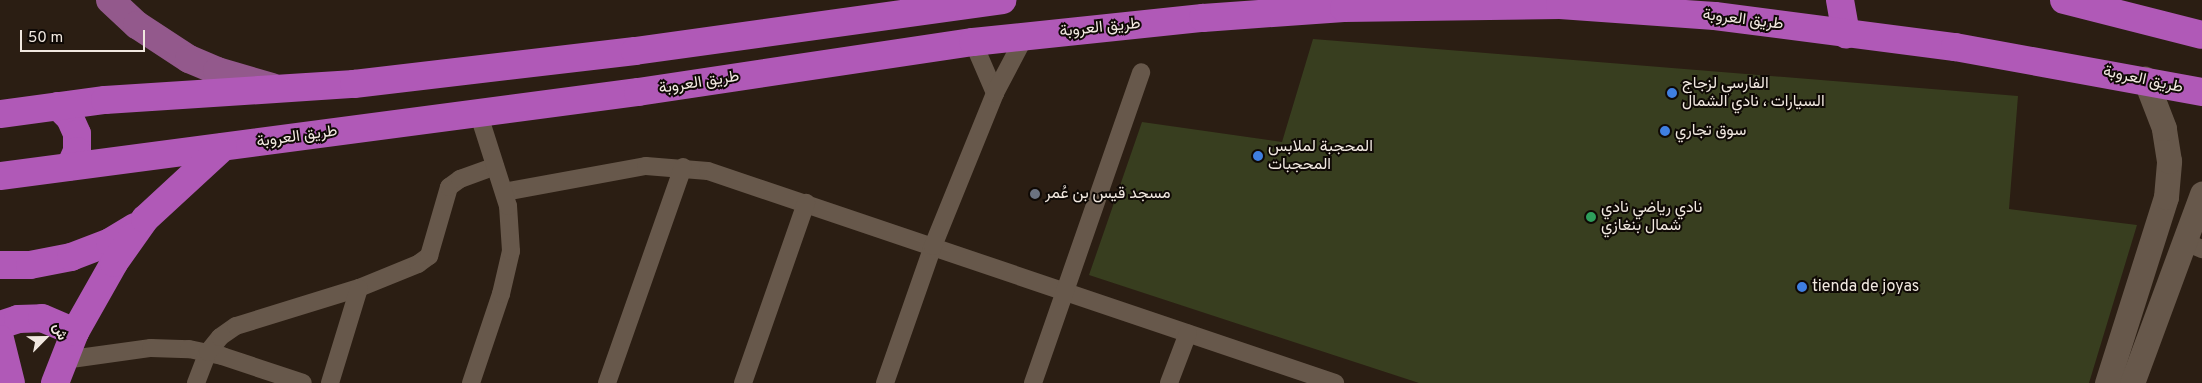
<!DOCTYPE html>
<meta charset="utf-8">
<style>
body{margin:0}
#map{position:relative;width:2202px;height:383px;overflow:hidden;background:#2b1e13;font-family:Overpass,Vazirmatn,sans-serif}
div>[style]{position:absolute}
[style*='--x']{left:calc(var(--x)*1px);top:calc(var(--y)*1px);width:calc(var(--w)*1px);rotate:calc(var(--a)*1deg)}
.green>*{inset:0;background:#383e1f}
.street>*{height:18px;margin:-9px;padding:0 9px;transform-origin:9px;border-radius:9px;background:#67584b}
.secondary>*{height:25px;margin:-12.5px;padding:0 12.5px;transform-origin:12.5px;border-radius:12.5px;background:#67584b}
.primary>*{height:28px;margin:-14px;padding:0 14px;transform-origin:14px;border-radius:14px;background:#93598c}
.highway>*{height:28px;margin:-14px;padding:0 14px;transform-origin:14px;border-radius:14px;background:#b059b7}
.dots>*{width:14px;height:14px;translate:-50% -50%;box-sizing:border-box;border:2px solid #0f0905;border-radius:50%}
span{translate:-50% -50%;white-space:nowrap;text-align:center;line-height:1.15;-webkit-text-stroke:4px #0f0905;paint-order:stroke}
.street-label{font-size:16px;color:#f1e8e0}
.poi-label{font-size:16px;color:#f1e8e0}
.left{translate:0 -50%;text-align:left}
.north{position:absolute;left:20px;top:313px;width:50px;height:50px;-webkit-text-stroke:4px #0f0905;paint-order:stroke;rotate:67deg;font-size:14px;font-weight:700;line-height:20px;text-align:center;color:#f1e8e0}
.north::after{content:'';display:block;margin:auto;width:18px;height:22px;background:#f1e8e0;clip-path:polygon(50% 0,100% 100%,50% 72%,0 100%)}
.scale{position:absolute;left:20px;top:30px;width:125px;height:22px;box-sizing:border-box;border:2px solid #f1e8e0;border-top:0;padding-left:6px;font-size:15px;line-height:18px;white-space:nowrap;color:#f1e8e0;-webkit-text-stroke:4px #0f0905;paint-order:stroke}
</style>
<div id="map">
<div class="green">
<div style="clip-path:polygon(1313px 39px,2018px 96px,2009px 209px,2137px 225px,2089px 383px,1419px 383px,1089px 275px,1142px 122px,1282px 142px)"></div>
</div>
<div class="street">
<div style="--x:973;--y:42;--w:56;--a:66.7"></div>
<div style="--x:504;--y:192;--w:144;--a:-10.4"></div>
<div style="--x:646;--y:166;--w:62;--a:4.6"></div>
<div style="--x:708;--y:171;--w:662;--a:18.68"></div>
<div style="--x:2183;--y:241;--w:21;--a:23"></div>
<div style="--x:64;--y:360;--w:88;--a:-7.9"></div>
<div style="--x:151;--y:348;--w:38;--a:2"></div>
<div style="--x:189;--y:349;--w:34;--a:12"></div>
<div style="--x:222;--y:356;--w:85;--a:18.4"></div>
<div style="--x:196;--y:383;--w:33;--a:-69"></div>
<div style="--x:208;--y:352;--w:19;--a:-51"></div>
<div style="--x:220;--y:337;--w:19;--a:-35"></div>
<div style="--x:236;--y:326;--w:129;--a:-17.2"></div>
<div style="--x:359;--y:288;--w:64;--a:-22.1"></div>
<div style="--x:418;--y:264;--w:14;--a:-36"></div>
<div style="--x:429;--y:256;--w:72;--a:-73.8"></div>
<div style="--x:449;--y:187;--w:14;--a:-36"></div>
<div style="--x:460;--y:179;--w:37;--a:-20"></div>
<div style="--x:330;--y:383;--w:99;--a:-73"></div>
<div style="--x:471;--y:383;--w:94;--a:-71.4"></div>
<div style="--x:501;--y:294;--w:44;--a:-76.9"></div>
<div style="--x:511;--y:251;--w:45;--a:-93.8"></div>
<div style="--x:508;--y:206;--w:99;--a:-107.7"></div>
<div style="--x:607;--y:383;--w:229;--a:-70.6"></div>
<div style="--x:743;--y:383;--w:191;--a:-70.7"></div>
<div style="--x:885;--y:383;--w:145;--a:-70.7"></div>
<div style="--x:933;--y:246;--w:165;--a:-67.9"></div>
<div style="--x:995;--y:93;--w:64;--a:-62.2"></div>
<div style="--x:1033;--y:383;--w:329;--a:-70.8"></div>
<div style="--x:1169;--y:383;--w:53;--a:-69.2"></div>
</div>
<div class="secondary">
<div style="--x:2107;--y:383;--w:195;--a:-72.4"></div>
<div style="--x:2166;--y:197;--w:36;--a:-85"></div>
<div style="--x:2169;--y:161;--w:33;--a:-99"></div>
<div style="--x:2164;--y:128;--w:53;--a:-111.2"></div>
<div style="--x:2132;--y:383;--w:202;--a:-69.7"></div>
</div>
<div class="primary">
<div style="--x:110;--y:0;--w:37;--a:43"></div>
<div style="--x:137;--y:25;--w:62;--a:33.2"></div>
<div style="--x:189;--y:59;--w:30;--a:23"></div>
<div style="--x:217;--y:71;--w:57;--a:16.2"></div>
</div>
<div class="highway">
<div style="--x:1840;--y:0;--w:35;--a:80"></div>
<div style="--x:2064;--y:0;--w:142;--a:14.2"></div>
<div style="--x:58;--y:106;--w:17;--a:45"></div>
<div style="--x:70;--y:118;--w:17;--a:66"></div>
<div style="--x:77;--y:134;--w:17;--a:90"></div>
<div style="--x:77;--y:151;--w:17;--a:114"></div>
<div style="--x:0;--y:114;--w:106;--a:-7.6"></div>
<div style="--x:105;--y:100;--w:250;--a:-3.7"></div>
<div style="--x:354;--y:84;--w:283;--a:-6.7"></div>
<div style="--x:635;--y:51;--w:371;--a:-7.9"></div>
<div style="--x:0;--y:176;--w:644;--a:-7.5"></div>
<div style="--x:638;--y:92;--w:339;--a:-8.5"></div>
<div style="--x:973;--y:42;--w:231;--a:-6"></div>
<div style="--x:1203;--y:18;--w:141;--a:-4.1"></div>
<div style="--x:1344;--y:8;--w:216;--a:-0.8"></div>
<div style="--x:1560;--y:5;--w:155;--a:4.1"></div>
<div style="--x:1715;--y:16;--w:242;--a:7.4"></div>
<div style="--x:1955;--y:47;--w:251;--a:10.3"></div>
<div style="--x:0;--y:265;--w:30;--a:0"></div>
<div style="--x:30;--y:265;--w:42;--a:-11"></div>
<div style="--x:71;--y:257;--w:42;--a:-21"></div>
<div style="--x:110;--y:242;--w:29;--a:-31"></div>
<div style="--x:0;--y:325;--w:19;--a:-18"></div>
<div style="--x:18;--y:319;--w:24;--a:-2"></div>
<div style="--x:42;--y:318;--w:36;--a:23"></div>
<div style="--x:0;--y:339;--w:45;--a:76"></div>
<div style="--x:55;--y:383;--w:55;--a:-68.6"></div>
<div style="--x:75;--y:332;--w:79;--a:-60.5"></div>
<div style="--x:114;--y:263;--w:54;--a:-54.8"></div>
<div style="--x:145;--y:219;--w:106;--a:-42.7"></div>
</div>
<div class="dots">
<div style="left:1672px;top:93px;background:#3f7fe0"></div>
<div style="left:1665px;top:131px;background:#3f7fe0"></div>
<div style="left:1258px;top:156px;background:#3f7fe0"></div>
<div style="left:1035px;top:194px;background:#6b7280"></div>
<div style="left:1591px;top:217px;background:#2e9e5b"></div>
<div style="left:1802px;top:287px;background:#3f7fe0"></div>
</div>
<div class="street-label">
<span style="left:1743px;top:20px;rotate:7deg">طريق العروبة</span>
<span style="left:1100px;top:28px;rotate:-6deg">طريق العروبة</span>
<span style="left:2143px;top:80px;rotate:12deg">طريق العروبة</span>
<span style="left:699px;top:83px;rotate:-9deg">طريق العروبة</span>
<span style="left:297px;top:137px;rotate:-8deg">طريق العروبة</span>
</div>
<div class="poi-label">
<span class="left" style="left:1682px;top:93px">الفارسي لزجاج<br>السيارات ، نادي الشمال</span>
<span class="left" style="left:1675px;top:131px">سوق تجاري</span>
<span class="left" style="left:1268px;top:156px">المحجبة لملابس<br>المحجبات</span>
<span class="left" style="left:1045px;top:194px">مسجد قيس بن عُمر</span>
<span class="left" style="left:1601px;top:217px">نادي رياضي نادي<br>شمال بنغازي</span>
<span class="left" style="left:1812px;top:287px">tienda de joyas</span>
</div>
<div class="north">ش</div>
<div class="scale">50 m</div>
</div>
